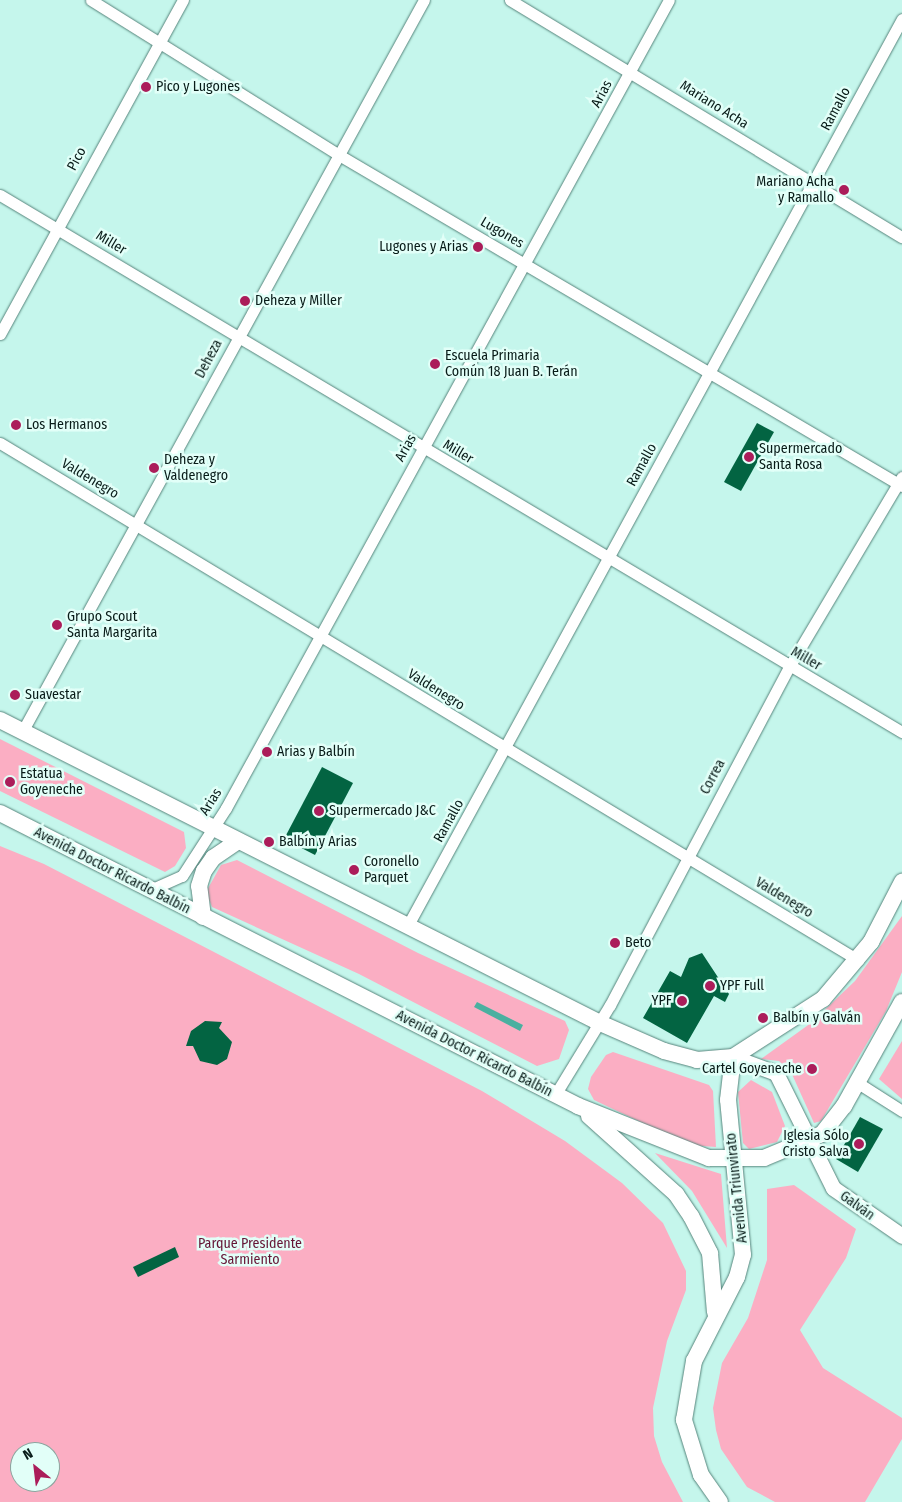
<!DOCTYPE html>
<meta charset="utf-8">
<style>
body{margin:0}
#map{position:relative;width:902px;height:1502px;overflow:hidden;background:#c5f6ec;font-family:"Fira Sans Condensed",sans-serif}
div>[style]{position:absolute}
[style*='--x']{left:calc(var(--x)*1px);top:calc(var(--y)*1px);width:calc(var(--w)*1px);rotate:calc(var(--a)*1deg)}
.green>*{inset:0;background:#fbaec3}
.water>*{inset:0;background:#4ab0a0}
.building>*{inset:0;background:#036442}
.roads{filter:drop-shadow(0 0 1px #56847b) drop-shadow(0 0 1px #56847b)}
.minor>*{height:11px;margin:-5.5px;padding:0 5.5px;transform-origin:5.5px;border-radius:5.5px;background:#fff}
.tertiary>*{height:15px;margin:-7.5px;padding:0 7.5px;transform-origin:7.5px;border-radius:7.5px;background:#fff}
.secondary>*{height:16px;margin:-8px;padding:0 8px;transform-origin:8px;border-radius:8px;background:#fff}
.dots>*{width:14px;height:14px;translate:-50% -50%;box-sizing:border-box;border:2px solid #e2fff8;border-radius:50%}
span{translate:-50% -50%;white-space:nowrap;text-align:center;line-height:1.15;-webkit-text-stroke:5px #e2fff8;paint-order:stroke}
.poi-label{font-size:14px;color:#081b18}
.left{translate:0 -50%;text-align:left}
.right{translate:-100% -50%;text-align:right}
.street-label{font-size:14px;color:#081b18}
.park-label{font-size:14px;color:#651535}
.north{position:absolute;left:10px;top:1442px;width:50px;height:50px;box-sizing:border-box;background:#e2fff8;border:1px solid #8ba49e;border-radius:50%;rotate:331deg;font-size:14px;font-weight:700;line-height:20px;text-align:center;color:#081b18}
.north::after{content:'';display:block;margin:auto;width:18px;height:22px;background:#ab1d5a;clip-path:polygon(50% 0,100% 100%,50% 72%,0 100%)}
</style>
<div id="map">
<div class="green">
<div style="clip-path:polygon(0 739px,184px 832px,186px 848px,175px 866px,165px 872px,0 791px)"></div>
<div style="clip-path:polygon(evenodd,0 846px,44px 864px,482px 1091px,565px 1141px,622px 1183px,663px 1223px,686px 1271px,686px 1290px,667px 1341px,653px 1408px,654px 1436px,662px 1462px,683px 1502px,0 1502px,0 846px,20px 1452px,50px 1452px,50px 1482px,20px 1482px,20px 1452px)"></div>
<div style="clip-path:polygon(237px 860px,418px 953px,565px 1021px,569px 1030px,559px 1059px,537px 1066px,359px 974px,212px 907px,206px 892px,221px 865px)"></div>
<div style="clip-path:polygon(902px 916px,902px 972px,886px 1011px,821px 1121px,814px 1123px,791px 1072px,779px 1061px,761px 1059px,811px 1023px,855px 981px)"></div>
<div style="clip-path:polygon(902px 1041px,902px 1099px,879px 1079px)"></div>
<div style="clip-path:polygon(613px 1052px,709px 1085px,713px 1091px,716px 1147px,689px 1145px,594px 1100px,588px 1089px,591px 1077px,606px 1055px)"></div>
<div style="clip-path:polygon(751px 1080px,772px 1092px,785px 1126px,777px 1142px,749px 1149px,743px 1143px,738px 1092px)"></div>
<div style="clip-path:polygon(655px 1153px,721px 1174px,727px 1248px,692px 1191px)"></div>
<div style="clip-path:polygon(794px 1185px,856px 1229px,846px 1258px,800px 1330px,823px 1368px,902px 1418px,902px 1439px,865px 1502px,775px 1502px,747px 1487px,721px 1449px,716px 1430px,713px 1408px,722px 1363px,748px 1318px,767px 1260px,767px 1189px)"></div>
</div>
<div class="water">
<div style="clip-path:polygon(477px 1002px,523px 1025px,520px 1031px,474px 1007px)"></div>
</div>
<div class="building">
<div style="clip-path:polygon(757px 423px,774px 432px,741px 491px,724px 482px)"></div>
<div style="clip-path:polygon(322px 767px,353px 783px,315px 855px,284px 839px)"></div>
<div style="clip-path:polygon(702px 953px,729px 994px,725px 1002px,714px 996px,687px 1043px,643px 1018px,670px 971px,681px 977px,689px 958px)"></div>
<div style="clip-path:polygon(205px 1021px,222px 1022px,219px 1028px,232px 1042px,227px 1059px,217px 1065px,200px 1061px,193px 1046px,186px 1046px,191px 1031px)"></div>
<div style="clip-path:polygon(860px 1117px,883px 1129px,858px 1172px,836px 1159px)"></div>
<div style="clip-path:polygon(175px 1247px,179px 1257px,138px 1277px,133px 1267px)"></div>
</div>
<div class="roads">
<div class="minor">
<div style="--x:91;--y:0;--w:292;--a:32"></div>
<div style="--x:339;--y:155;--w:653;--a:30.45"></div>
<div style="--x:510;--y:0;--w:458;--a:31.2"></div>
<div style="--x:0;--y:195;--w:1050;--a:30.77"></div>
<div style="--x:0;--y:334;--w:381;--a:-61.3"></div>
<div style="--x:0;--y:443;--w:1002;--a:31.07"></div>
<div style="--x:22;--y:732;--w:835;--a:-61.23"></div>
<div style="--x:150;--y:890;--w:35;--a:-24"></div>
<div style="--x:182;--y:876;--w:81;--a:-57.1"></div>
<div style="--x:226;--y:808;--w:921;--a:-61.27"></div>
<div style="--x:408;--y:925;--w:1032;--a:-61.4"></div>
<div style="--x:858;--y:1083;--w:52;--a:32.5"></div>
<div style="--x:555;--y:1095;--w:105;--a:-58.6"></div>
<div style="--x:610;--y:1005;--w:382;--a:-62.1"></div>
<div style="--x:789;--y:667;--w:221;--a:-59.3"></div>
</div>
<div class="tertiary">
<div style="--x:733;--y:1057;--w:46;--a:20.4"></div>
<div style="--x:776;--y:1073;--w:128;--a:63.6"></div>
<div style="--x:833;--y:1188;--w:84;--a:34.8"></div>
</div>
<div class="secondary">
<div style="--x:0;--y:720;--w:672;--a:26.79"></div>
<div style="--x:600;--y:1023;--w:70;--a:23.6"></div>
<div style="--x:664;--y:1051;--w:34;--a:15"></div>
<div style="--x:697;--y:1060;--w:36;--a:-5"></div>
<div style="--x:733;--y:1057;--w:107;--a:-32.8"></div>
<div style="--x:823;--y:999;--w:75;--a:-49.9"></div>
<div style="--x:871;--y:942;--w:68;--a:-62.7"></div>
<div style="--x:0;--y:813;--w:648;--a:26.88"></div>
<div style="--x:578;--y:1106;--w:141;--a:21.7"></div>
<div style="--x:709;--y:1158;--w:55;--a:0"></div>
<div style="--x:764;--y:1158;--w:63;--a:-22.5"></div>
<div style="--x:822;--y:1134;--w:36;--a:-52"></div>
<div style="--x:844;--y:1106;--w:119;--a:-60.9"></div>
<div style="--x:203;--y:917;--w:31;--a:-97"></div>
<div style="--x:199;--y:886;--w:16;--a:-72"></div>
<div style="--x:204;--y:871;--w:16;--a:-55"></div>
<div style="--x:213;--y:858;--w:30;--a:-34"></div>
<div style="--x:589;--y:1116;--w:117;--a:41.9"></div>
<div style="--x:676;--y:1194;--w:27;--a:56"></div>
<div style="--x:691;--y:1216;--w:42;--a:62.8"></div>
<div style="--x:710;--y:1253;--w:59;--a:85.2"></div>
<div style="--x:720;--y:1502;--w:33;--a:-125"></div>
<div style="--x:701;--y:1475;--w:58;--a:-107.2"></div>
<div style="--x:684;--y:1420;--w:60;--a:-80.4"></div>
<div style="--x:694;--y:1361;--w:94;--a:-62.9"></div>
<div style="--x:737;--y:1277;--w:23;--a:-75"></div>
<div style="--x:743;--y:1255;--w:156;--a:-95.5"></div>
<div style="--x:728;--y:1100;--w:43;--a:-83.4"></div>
</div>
</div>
<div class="dots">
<div style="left:146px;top:87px;background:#ab1d5a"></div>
<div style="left:844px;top:190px;background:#ab1d5a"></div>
<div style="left:478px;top:247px;background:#ab1d5a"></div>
<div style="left:245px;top:301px;background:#ab1d5a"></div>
<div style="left:435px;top:364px;background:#ab1d5a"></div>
<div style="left:16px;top:425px;background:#ab1d5a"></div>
<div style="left:749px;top:457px;background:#ab1d5a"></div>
<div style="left:154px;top:468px;background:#ab1d5a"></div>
<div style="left:57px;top:625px;background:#ab1d5a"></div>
<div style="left:15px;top:695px;background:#ab1d5a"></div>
<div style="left:267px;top:752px;background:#ab1d5a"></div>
<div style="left:10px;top:782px;background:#ab1d5a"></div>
<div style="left:319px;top:811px;background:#ab1d5a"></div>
<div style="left:269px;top:842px;background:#ab1d5a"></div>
<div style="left:354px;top:870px;background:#ab1d5a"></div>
<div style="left:615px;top:943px;background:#ab1d5a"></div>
<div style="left:710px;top:986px;background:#ab1d5a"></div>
<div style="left:682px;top:1001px;background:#ab1d5a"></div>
<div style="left:763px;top:1018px;background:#ab1d5a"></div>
<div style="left:812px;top:1069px;background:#ab1d5a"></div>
<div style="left:859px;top:1144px;background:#ab1d5a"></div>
</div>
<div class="poi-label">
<span class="left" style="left:156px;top:87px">Pico y Lugones</span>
<span class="right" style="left:834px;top:190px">Mariano Acha<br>y Ramallo</span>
<span class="right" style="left:468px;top:247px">Lugones y Arias</span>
<span class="left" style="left:255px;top:301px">Deheza y Miller</span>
<span class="left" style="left:445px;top:364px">Escuela Primaria<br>Común 18 Juan B. Terán</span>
<span class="left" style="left:26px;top:425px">Los Hermanos</span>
<span class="left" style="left:759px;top:457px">Supermercado<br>Santa Rosa</span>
<span class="left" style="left:164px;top:468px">Deheza y<br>Valdenegro</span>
<span class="left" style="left:67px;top:625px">Grupo Scout<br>Santa Margarita</span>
<span class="left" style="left:25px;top:695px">Suavestar</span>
<span class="left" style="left:277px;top:752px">Arias y Balbín</span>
<span class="left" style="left:20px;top:782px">Estatua<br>Goyeneche</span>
<span class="left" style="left:329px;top:811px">Supermercado J&amp;C</span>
<span class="left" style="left:279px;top:842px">Balbín y Arias</span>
<span class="left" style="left:364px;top:870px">Coronello<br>Parquet</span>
<span class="left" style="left:625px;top:943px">Beto</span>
<span class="left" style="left:720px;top:986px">YPF Full</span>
<span class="right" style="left:672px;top:1001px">YPF</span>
<span class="left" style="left:773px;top:1018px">Balbín y Galván</span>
<span class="right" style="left:802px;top:1069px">Cartel Goyeneche</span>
<span class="right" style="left:849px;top:1144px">Iglesia Sólo<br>Cristo Salva</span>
</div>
<div class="street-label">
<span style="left:602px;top:94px;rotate:-62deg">Arias</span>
<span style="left:714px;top:105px;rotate:32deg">Mariano Acha</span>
<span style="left:836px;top:109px;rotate:-62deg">Ramallo</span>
<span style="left:77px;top:159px;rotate:-62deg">Pico</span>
<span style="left:502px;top:233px;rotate:30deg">Lugones</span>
<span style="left:111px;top:243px;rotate:31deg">Miller</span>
<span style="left:209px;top:359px;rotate:-62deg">Deheza</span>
<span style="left:406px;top:448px;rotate:-61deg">Arias</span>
<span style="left:458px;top:452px;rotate:31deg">Miller</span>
<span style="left:642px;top:465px;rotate:-61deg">Ramallo</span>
<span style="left:90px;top:479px;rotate:31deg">Valdenegro</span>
<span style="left:806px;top:659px;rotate:30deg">Miller</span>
<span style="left:436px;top:690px;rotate:32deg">Valdenegro</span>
<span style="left:713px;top:777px;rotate:-62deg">Correa</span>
<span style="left:211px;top:802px;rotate:-58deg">Arias</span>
<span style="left:449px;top:821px;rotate:-61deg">Ramallo</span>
<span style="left:112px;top:871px;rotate:27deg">Avenida Doctor Ricardo Balbín</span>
<span style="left:784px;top:898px;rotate:31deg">Valdenegro</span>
<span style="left:474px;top:1054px;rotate:27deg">Avenida Doctor Ricardo Balbín</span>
<span style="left:737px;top:1188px;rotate:-96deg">Avenida Triunvirato</span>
<span style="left:857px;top:1206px;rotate:36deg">Galván</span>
</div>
<div class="park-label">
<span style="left:250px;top:1252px">Parque Presidente<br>Sarmiento</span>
</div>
<div class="north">N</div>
</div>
